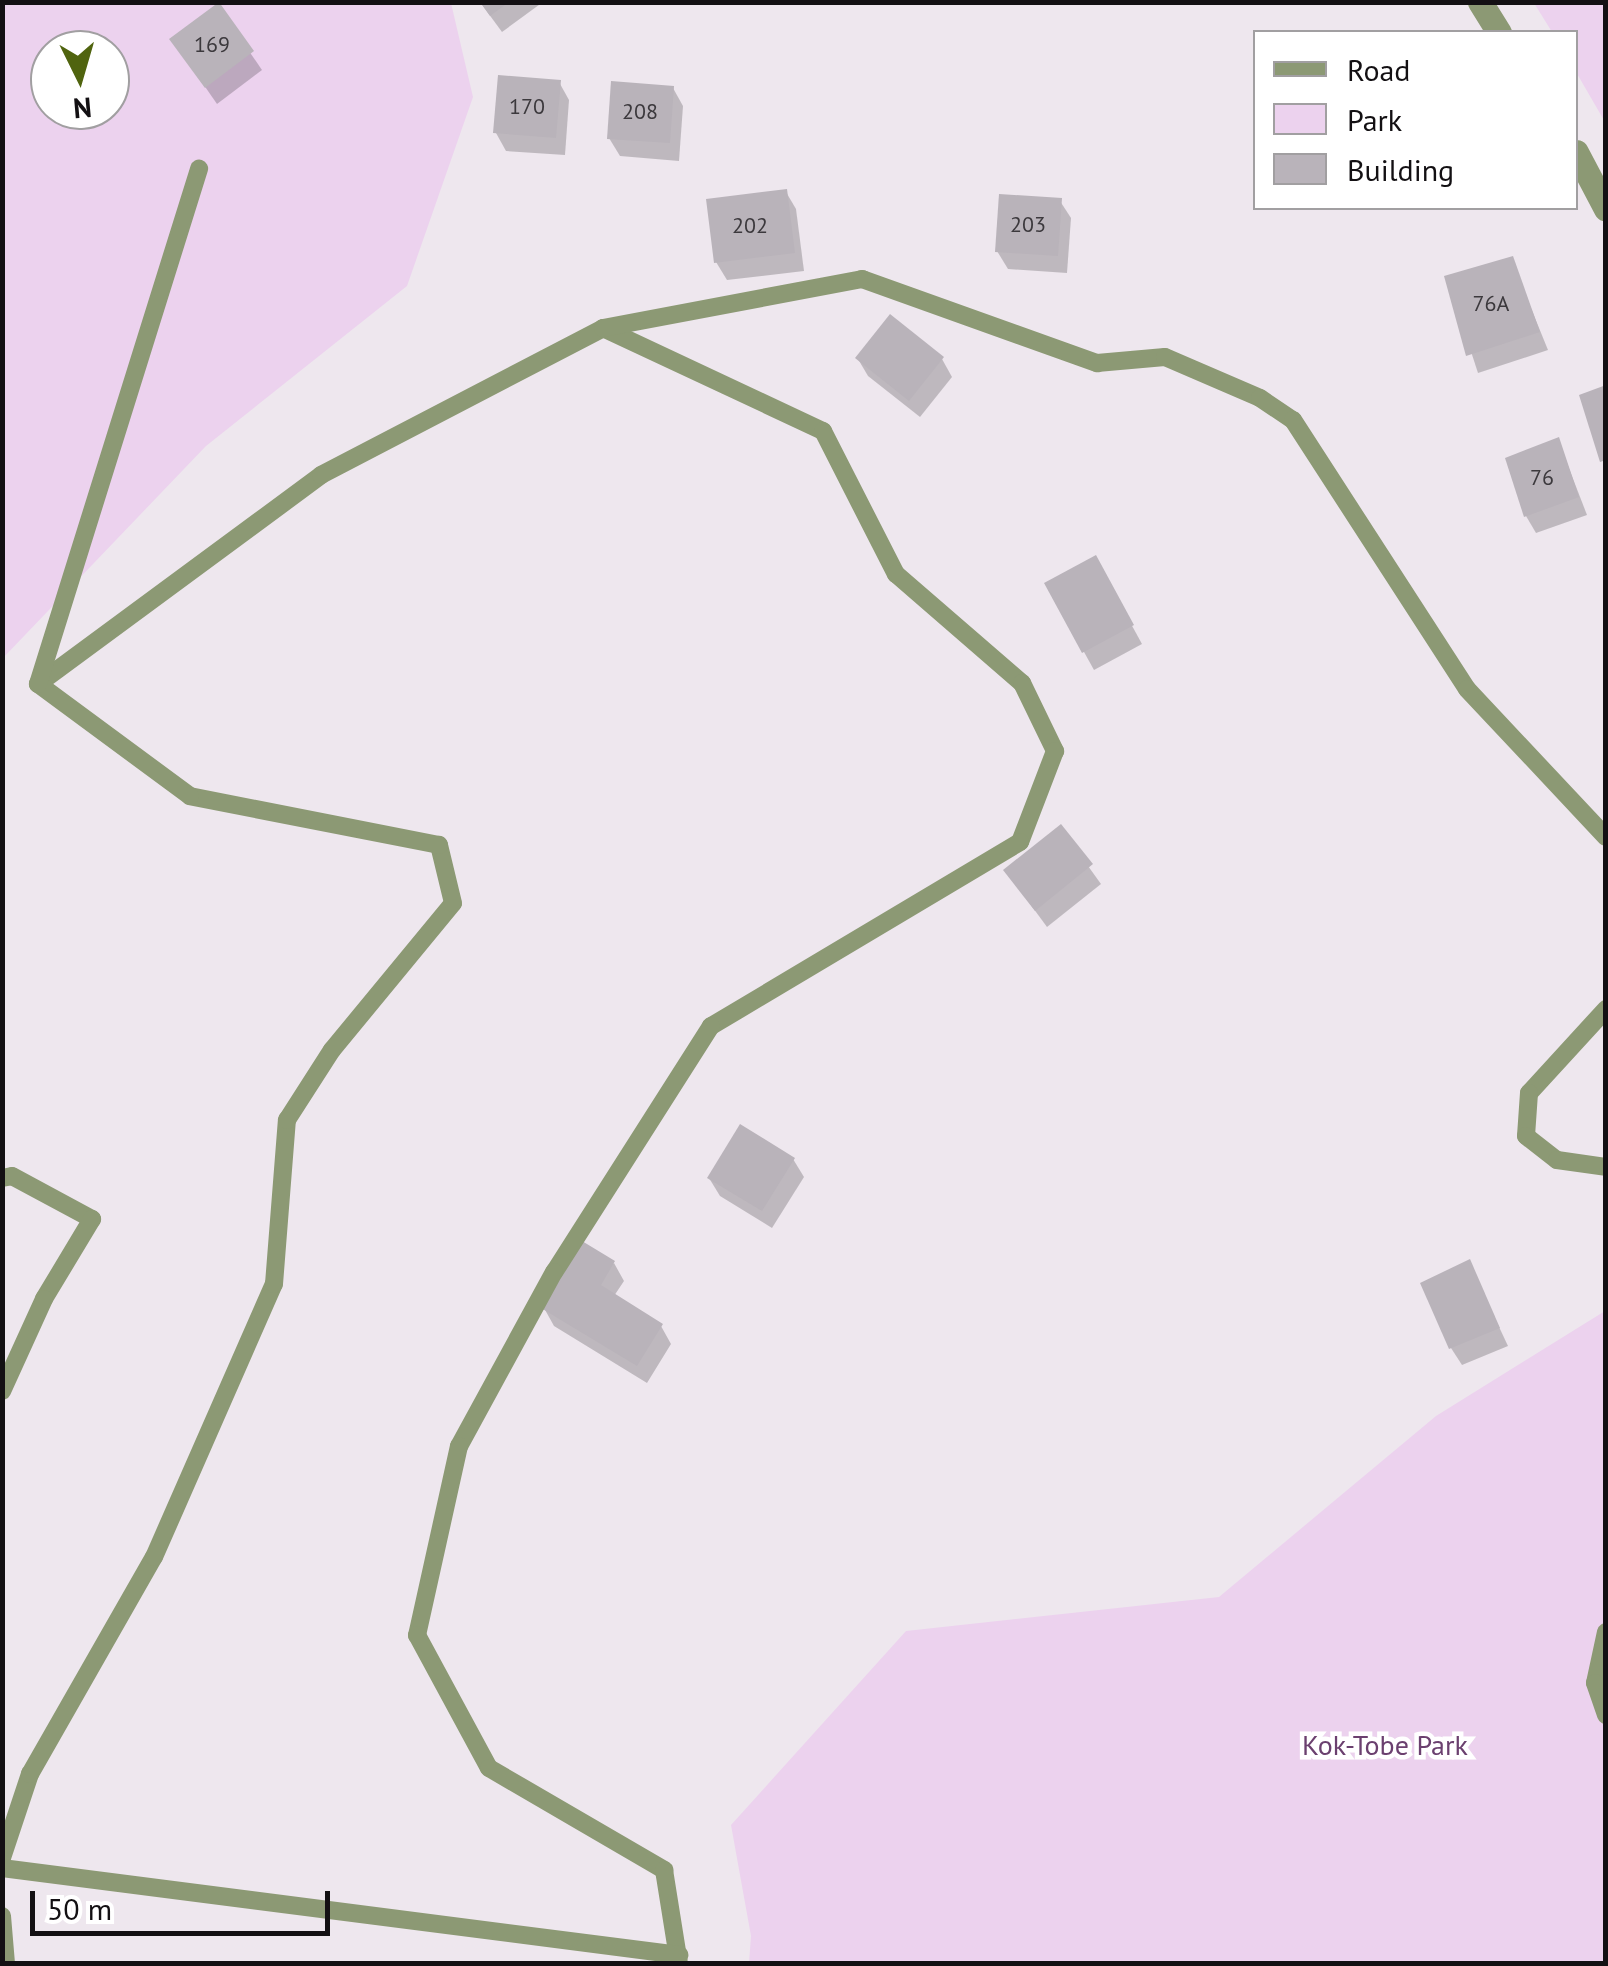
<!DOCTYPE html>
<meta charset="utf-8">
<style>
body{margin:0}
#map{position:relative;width:1608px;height:1966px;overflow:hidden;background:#eee7ee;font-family:"PT Sans",sans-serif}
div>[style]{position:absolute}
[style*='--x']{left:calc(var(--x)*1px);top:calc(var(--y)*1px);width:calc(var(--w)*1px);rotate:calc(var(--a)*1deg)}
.green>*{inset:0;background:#ecd2ee}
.shadow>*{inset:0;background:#0003}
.building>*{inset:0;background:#b9b3ba}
.service>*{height:18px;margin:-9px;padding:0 9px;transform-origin:9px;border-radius:9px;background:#8c9974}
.minor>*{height:25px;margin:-12.5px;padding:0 12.5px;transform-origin:12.5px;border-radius:12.5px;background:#8c9974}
span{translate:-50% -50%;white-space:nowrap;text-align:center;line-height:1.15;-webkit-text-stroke:9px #fff;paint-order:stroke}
.number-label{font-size:22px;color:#3c393d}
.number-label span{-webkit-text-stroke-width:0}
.park-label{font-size:28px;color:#6b406f}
.frame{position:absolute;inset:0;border:5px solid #131013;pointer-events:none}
.legend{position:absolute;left:1253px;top:30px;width:325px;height:180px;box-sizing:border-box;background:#fff;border:2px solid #a19fa1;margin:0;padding:12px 18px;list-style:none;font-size:30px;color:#131013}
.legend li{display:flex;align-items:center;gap:20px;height:50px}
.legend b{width:50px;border:2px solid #a19fa1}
.north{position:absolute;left:30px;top:30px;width:100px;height:100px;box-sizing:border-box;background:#fff;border:2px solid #a19fa1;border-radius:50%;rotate:175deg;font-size:28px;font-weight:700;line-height:40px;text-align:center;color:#131013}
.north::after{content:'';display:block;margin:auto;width:35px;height:45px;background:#50640f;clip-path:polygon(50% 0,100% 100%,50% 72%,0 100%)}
.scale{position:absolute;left:30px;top:1891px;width:300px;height:45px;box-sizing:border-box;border:5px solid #131013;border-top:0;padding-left:12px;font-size:30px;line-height:35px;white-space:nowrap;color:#131013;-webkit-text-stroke:8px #fff;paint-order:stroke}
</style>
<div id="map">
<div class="green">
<div style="clip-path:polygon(evenodd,3px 3px,451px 3px,473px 97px,407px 286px,206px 446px,3px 658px,3px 3px,50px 50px,110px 50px,110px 110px,50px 110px,50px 50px)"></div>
<div style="clip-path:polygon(1534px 3px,1605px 3px,1605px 122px,1576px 72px,1576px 32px,1552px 32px)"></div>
<div style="clip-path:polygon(1605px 1311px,1605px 1963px,749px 1963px,751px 1936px,731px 1825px,906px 1631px,1219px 1597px,1436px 1416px)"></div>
</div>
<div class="shadow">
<div style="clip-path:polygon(480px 2px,543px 2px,502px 32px)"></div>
<div style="clip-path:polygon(218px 6px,262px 70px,217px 104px,172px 39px)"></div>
<div style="clip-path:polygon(559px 82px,569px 100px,565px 155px,506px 151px,496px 133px)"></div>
<div style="clip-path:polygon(673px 88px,683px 106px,679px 161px,620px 156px,609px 138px)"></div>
<div style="clip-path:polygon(786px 192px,796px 209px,804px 271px,727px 280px,716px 262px)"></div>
<div style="clip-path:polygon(1060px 201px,1071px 218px,1067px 273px,1008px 269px,997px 251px)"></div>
<div style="clip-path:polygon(1511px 259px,1548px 350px,1478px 373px,1447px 278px)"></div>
<div style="clip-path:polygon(858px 359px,942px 359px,952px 377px,920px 417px,868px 376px)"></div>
<div style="clip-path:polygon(1558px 440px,1587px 515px,1536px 533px,1526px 516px)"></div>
<div style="clip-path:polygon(1095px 558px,1142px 644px,1094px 670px,1084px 652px)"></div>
<div style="clip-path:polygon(1060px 827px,1101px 884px,1047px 927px,1006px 871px)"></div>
<div style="clip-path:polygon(793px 1159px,804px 1177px,772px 1228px,720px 1196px,709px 1178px)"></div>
<div style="clip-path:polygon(614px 1263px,624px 1281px,614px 1296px,661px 1326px,671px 1344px,647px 1383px,554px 1326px,544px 1308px)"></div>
<div style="clip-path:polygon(1469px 1263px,1508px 1346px,1462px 1365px,1451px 1348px)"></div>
</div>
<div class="building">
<div style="clip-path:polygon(219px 2px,254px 51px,205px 88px,169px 39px)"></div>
<div style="clip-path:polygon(480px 2px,509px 2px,490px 16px)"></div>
<div style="clip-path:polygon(498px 75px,561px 80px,556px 138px,493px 133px)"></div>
<div style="clip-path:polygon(611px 81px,674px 86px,670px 143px,607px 139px)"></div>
<div style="clip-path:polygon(787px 189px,795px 253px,714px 263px,706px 199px)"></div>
<div style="clip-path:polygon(999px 194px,1062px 198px,1058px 256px,995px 252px)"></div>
<div style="clip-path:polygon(1513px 256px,1540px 332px,1466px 356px,1444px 276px)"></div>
<div style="clip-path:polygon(890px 314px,944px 357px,909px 401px,855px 358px)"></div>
<div style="clip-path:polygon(1606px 385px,1606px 460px,1600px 462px,1579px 395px)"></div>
<div style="clip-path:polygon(1559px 437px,1579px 497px,1524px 517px,1505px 458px)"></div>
<div style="clip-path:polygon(1096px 555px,1134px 625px,1082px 653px,1044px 583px)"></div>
<div style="clip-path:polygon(1061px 824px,1093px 864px,1035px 911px,1003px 870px)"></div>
<div style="clip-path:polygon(740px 1124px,795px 1158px,762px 1211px,707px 1178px)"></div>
<div style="clip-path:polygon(582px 1241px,615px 1261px,601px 1285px,663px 1324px,637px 1366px,541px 1308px)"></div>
<div style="clip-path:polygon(1470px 1259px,1500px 1328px,1449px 1349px,1420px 1283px)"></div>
</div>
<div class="service">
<div style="--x:603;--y:328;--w:243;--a:25.1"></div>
<div style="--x:823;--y:431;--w:161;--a:63"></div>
<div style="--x:896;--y:574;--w:167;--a:40.9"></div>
<div style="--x:1022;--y:683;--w:76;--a:64.1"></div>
<div style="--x:1055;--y:751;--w:97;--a:111"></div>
<div style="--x:1020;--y:842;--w:360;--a:149.2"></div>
<div style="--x:711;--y:1026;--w:292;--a:122.5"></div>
<div style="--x:554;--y:1272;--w:198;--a:118.6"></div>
<div style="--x:459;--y:1446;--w:194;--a:102.5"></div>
<div style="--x:417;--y:1635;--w:151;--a:61.6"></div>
<div style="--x:489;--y:1768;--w:203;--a:30.2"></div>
<div style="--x:664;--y:1870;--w:95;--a:80.9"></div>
<div style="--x:38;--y:684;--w:352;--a:-36.4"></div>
<div style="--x:321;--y:475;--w:318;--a:-27.5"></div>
<div style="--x:603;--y:328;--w:264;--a:-10.7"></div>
<div style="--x:862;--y:279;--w:250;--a:19.7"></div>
<div style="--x:1097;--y:363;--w:68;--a:-5"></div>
<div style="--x:1165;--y:357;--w:103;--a:23.3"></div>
<div style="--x:1260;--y:398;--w:40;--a:34"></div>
<div style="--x:1293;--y:420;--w:320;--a:57.1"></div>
<div style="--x:1467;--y:689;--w:203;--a:46.8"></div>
<div style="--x:1606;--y:1009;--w:114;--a:132.5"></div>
<div style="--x:1529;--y:1093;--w:43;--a:94"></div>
<div style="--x:1526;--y:1136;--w:39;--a:38"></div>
<div style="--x:1557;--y:1160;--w:49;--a:8.1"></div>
<div style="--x:2;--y:1178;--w:10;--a:-11"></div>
<div style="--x:12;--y:1176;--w:91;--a:28.3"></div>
<div style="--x:92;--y:1219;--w:93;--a:121"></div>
<div style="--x:44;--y:1299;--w:101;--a:114.5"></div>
<div style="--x:1606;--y:1632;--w:52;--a:102.2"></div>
<div style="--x:1595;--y:1683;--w:34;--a:71"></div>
<div style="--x:2;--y:1858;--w:89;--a:-71.6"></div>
<div style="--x:30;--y:1774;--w:250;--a:-60.3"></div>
<div style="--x:154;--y:1557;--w:298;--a:-66.3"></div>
<div style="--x:274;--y:1284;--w:165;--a:-85.5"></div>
<div style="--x:287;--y:1120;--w:83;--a:-57.3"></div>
<div style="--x:332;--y:1050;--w:190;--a:-50.5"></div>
<div style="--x:453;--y:903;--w:60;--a:-103.6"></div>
<div style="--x:439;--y:845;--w:254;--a:-168.9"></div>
<div style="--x:190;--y:796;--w:189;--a:-143.6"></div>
<div style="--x:38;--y:684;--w:540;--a:-72.64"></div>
<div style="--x:2;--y:1868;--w:683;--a:7.32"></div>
<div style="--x:2;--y:1916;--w:48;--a:85.2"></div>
</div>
<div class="minor">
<div style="--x:1480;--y:2;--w:36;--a:58"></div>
<div style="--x:1576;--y:152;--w:64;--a:62.2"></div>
</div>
<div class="number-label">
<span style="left:212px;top:45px">169</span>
<span style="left:527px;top:107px">170</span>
<span style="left:640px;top:112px">208</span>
<span style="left:1028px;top:225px">203</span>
<span style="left:750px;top:226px">202</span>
<span style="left:1491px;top:304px">76А</span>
<span style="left:1542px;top:478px">76</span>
</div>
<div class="park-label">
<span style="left:1385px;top:1745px">Kok-Tobe Park</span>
</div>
<div class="frame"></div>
<ul class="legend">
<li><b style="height:12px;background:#8c9974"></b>Road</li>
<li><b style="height:28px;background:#ecd2ee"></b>Park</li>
<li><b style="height:28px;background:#b9b3ba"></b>Building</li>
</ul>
<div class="north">N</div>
<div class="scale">50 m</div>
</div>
